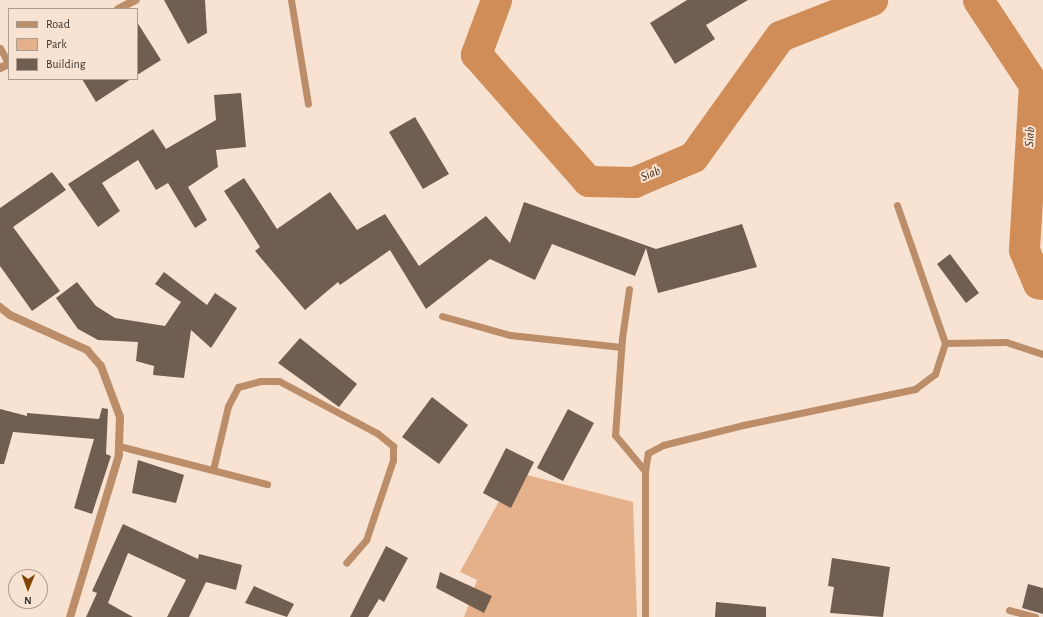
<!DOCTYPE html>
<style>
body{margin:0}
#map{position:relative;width:1043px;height:617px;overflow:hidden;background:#f8e3d3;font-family:"Alegreya Sans",sans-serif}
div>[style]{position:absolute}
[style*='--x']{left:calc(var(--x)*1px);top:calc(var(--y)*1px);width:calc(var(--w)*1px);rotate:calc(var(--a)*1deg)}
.green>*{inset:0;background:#e5b18a}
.river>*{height:31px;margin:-15.5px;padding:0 15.5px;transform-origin:15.5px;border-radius:15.5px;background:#d08d58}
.building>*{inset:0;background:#705e51}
.lane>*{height:7px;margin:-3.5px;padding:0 3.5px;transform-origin:3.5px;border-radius:3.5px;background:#bc8d69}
.street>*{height:8px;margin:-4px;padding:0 4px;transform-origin:4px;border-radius:4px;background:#bc8d69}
span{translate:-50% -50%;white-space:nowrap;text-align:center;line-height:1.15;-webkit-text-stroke:4px #f8e3d3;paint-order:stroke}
.water-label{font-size:13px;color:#4a2e17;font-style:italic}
.legend{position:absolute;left:8px;top:8px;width:130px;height:72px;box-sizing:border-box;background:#f8e3d3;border:1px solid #ac9d91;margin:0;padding:5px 7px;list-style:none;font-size:12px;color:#3b332d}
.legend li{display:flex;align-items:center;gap:8px;height:20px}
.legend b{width:20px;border:1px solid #ac9d91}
.north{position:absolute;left:8px;top:569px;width:40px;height:40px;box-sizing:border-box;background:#f8e3d3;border:1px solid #ac9d91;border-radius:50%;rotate:181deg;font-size:11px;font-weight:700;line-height:16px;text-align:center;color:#3b332d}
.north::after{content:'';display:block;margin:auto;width:14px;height:18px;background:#824501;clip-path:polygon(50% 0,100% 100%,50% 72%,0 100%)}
</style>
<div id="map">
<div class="green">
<div style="clip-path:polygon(515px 472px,633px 502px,637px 617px,464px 617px,477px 580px,460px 572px)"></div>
</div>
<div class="river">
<div style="--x:496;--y:0;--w:58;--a:110.3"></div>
<div style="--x:476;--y:54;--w:169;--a:48.6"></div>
<div style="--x:588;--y:181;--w:46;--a:1.2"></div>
<div style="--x:634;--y:182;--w:64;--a:-23"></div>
<div style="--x:693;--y:157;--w:149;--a:-54.3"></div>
<div style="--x:780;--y:36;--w:99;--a:-21.4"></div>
<div style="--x:978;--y:0;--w:102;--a:56.6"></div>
<div style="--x:1034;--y:85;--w:165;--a:93.5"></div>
<div style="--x:1024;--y:250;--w:36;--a:67"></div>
<div style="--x:1038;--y:283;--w:5;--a:11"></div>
</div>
<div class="building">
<div style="clip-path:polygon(164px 0,205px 0,207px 33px,188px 44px)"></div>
<div style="clip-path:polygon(687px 0,748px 0,706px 25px,715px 39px,675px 64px,650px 23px)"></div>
<div style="clip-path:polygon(137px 22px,161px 60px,137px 75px)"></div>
<div style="clip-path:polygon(82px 79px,131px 79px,96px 102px)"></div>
<div style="clip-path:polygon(241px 93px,246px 147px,216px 150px,218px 167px,188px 187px,207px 220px,195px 228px,168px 183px,156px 190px,138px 160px,102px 183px,120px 211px,98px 227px,68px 184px,153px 129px,166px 149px,216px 120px,214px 95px)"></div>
<div style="clip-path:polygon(415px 117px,449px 174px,423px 189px,389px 132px)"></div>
<div style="clip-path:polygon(52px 172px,66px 190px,13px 227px,60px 291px,32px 311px,0 266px,0 208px)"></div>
<div style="clip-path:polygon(244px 178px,277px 229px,330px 192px,357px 230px,385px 214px,419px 266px,486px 216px,510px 243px,524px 202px,656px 249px,742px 224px,757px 267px,658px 293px,646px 248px,635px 276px,552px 244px,535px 280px,490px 259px,426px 309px,390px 250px,340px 285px,338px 282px,305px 310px,255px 251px,260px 247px,224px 191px)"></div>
<div style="clip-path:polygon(950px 254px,979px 293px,966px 303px,937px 264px)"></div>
<div style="clip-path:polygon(164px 272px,207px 305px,215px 293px,237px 308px,211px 348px,191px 330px,184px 378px,153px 375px,154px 366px,136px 361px,138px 342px,98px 340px,78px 329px,56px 298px,77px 282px,96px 306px,115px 318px,165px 326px,181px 302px,155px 284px)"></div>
<div style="clip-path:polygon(300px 338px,357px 384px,339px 407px,278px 363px)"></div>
<div style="clip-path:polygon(432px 397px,468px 425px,439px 464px,402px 437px)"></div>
<div style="clip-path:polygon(102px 408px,108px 409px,106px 454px,111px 456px,92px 514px,74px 508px,94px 439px,13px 432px,4px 464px,0 464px,0 409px,27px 416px,27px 413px,99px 419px)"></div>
<div style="clip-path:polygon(568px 409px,594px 423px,563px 481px,537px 468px)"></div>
<div style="clip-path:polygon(506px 448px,534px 462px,511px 508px,483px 493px)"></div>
<div style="clip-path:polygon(138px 460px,184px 475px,176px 503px,132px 493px)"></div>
<div style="clip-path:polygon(123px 524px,198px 559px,199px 554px,242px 565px,236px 590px,206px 582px,189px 617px,167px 617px,186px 580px,128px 553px,108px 603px,133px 617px,86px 617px,97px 593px,92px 591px)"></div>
<div style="clip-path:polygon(386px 546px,408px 558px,384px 602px,379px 599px,368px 617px,350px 617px)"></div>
<div style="clip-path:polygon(832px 558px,890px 567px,883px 617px,830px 613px,834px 587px,828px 586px)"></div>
<div style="clip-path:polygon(440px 572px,492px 596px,484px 613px,436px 588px)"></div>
<div style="clip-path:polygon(1028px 584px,1043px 588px,1043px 614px,1022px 608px)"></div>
<div style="clip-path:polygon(254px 586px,294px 604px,287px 617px,245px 603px)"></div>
<div style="clip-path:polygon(716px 602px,766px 607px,766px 617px,715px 617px)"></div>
</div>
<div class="lane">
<div style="--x:291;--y:0;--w:105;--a:80.7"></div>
<div style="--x:0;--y:48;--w:18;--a:61"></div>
<div style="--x:629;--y:289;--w:49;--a:98.1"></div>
<div style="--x:622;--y:338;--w:97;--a:94.1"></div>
<div style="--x:615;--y:435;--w:47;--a:50.2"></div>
<div style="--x:442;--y:316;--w:71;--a:15.6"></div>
<div style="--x:510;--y:335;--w:112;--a:6.2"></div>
<div style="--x:945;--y:343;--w:61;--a:-0.9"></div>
<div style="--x:1006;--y:342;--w:39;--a:18"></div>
<div style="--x:119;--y:446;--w:153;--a:14.4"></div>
<div style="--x:213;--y:470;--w:66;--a:-76.8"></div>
<div style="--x:228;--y:406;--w:21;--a:-62"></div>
<div style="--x:238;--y:387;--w:23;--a:-15"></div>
<div style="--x:260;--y:381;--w:19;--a:0"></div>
<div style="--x:279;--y:381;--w:111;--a:28"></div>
<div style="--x:377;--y:433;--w:21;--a:39"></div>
<div style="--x:393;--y:446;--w:14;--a:90"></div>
<div style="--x:393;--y:460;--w:84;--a:108.6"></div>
<div style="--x:366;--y:540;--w:30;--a:131"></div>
<div style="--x:1009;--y:610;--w:27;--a:15"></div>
<div style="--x:645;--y:617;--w:146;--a:-90"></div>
<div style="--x:645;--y:471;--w:18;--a:-81"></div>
<div style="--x:648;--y:453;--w:17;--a:-28"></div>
<div style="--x:663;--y:445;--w:82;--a:-14"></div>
<div style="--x:743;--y:425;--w:176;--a:-11.8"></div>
<div style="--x:915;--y:389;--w:25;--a:-37"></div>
<div style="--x:935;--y:374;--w:33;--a:-72"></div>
<div style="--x:945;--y:343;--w:146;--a:-109.2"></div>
</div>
<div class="street">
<div style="--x:118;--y:9;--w:20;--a:-27"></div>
<div style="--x:0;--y:68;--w:10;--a:-24"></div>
<div style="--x:0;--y:307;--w:13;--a:39"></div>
<div style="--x:10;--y:315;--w:85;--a:24.4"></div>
<div style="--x:87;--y:350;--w:21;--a:49"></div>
<div style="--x:101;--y:366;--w:54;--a:69.6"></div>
<div style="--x:120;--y:417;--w:38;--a:92"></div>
<div style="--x:119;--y:455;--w:169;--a:106.8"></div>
</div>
<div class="water-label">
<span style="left:1031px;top:137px;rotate:-87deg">Siab</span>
<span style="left:651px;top:175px;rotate:-23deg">Siab</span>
</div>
<ul class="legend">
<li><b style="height:5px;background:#bc8d69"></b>Road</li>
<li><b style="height:11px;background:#e5b18a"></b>Park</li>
<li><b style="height:11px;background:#705e51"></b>Building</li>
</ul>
<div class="north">N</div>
</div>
